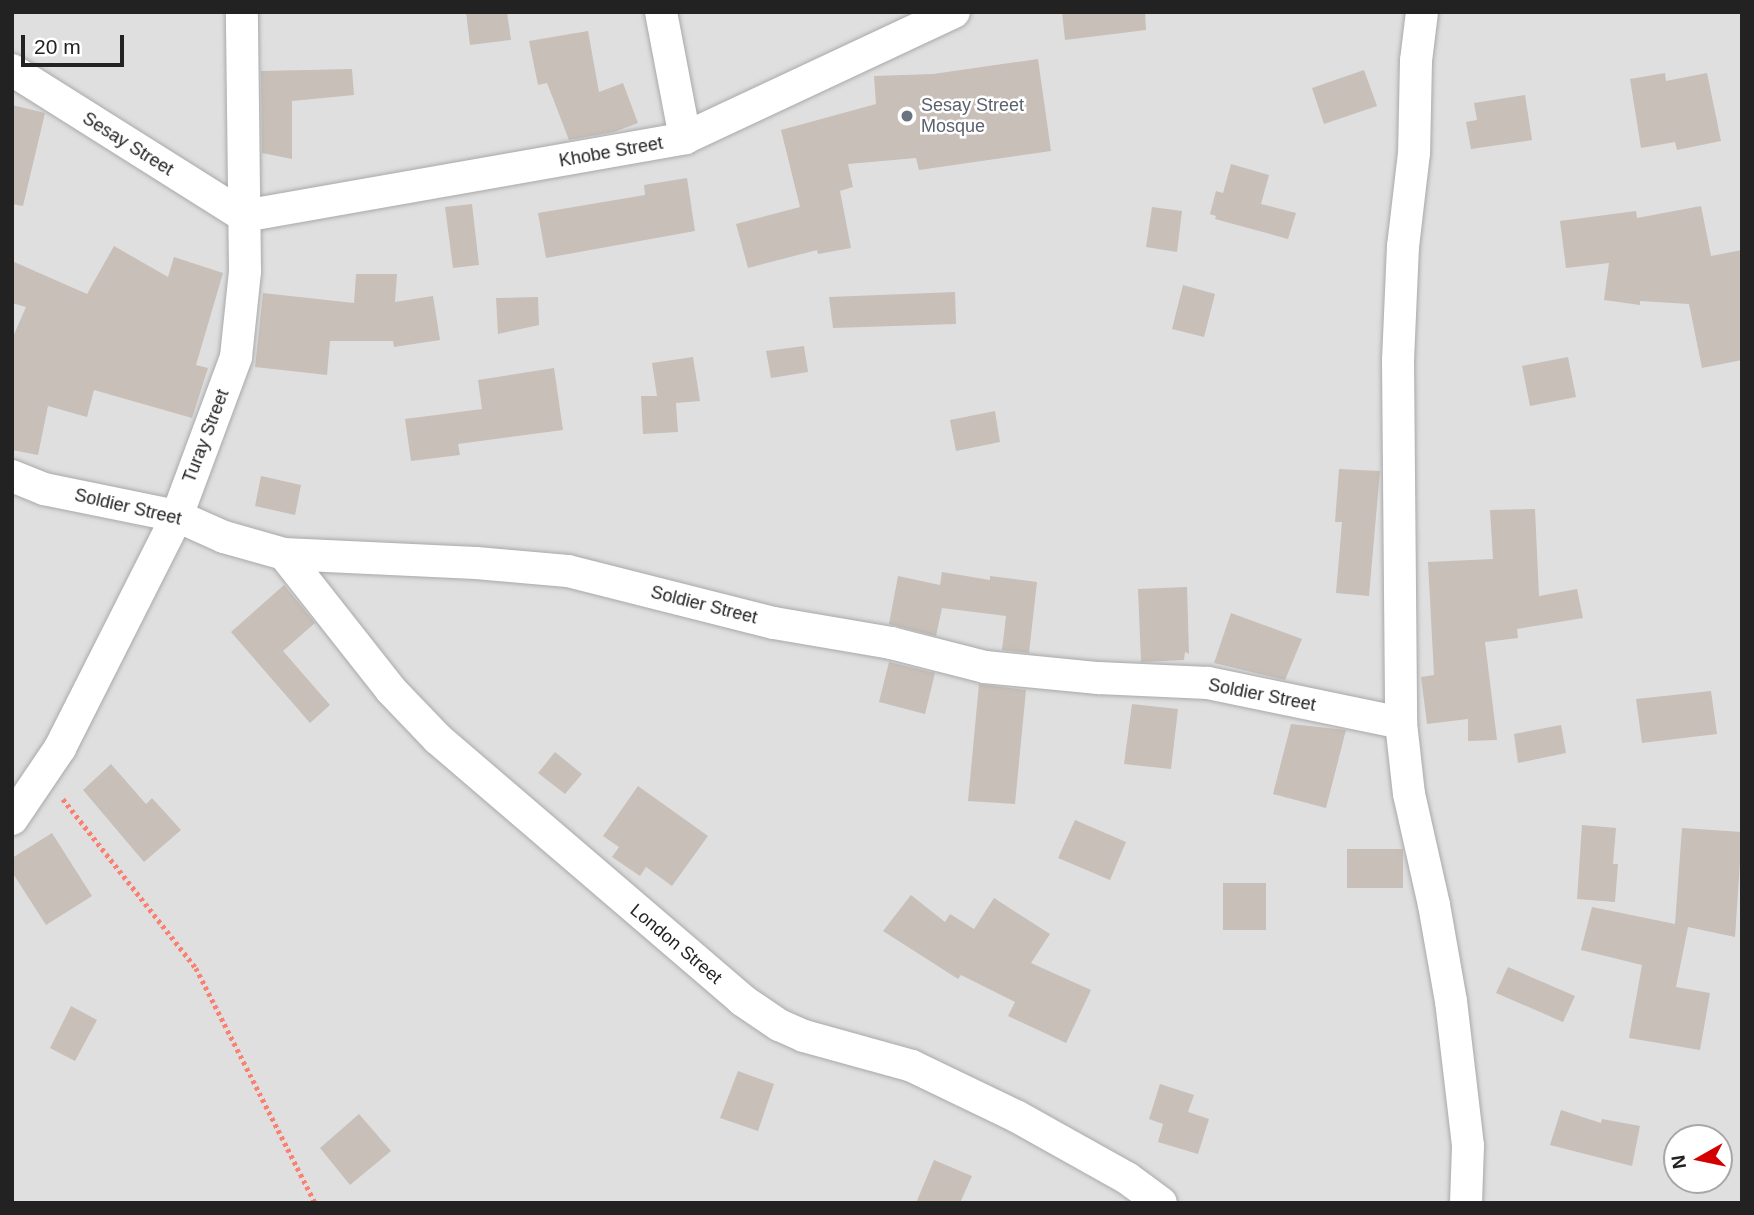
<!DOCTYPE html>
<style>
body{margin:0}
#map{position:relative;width:1754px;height:1215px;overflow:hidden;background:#f2efe9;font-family:Arial,sans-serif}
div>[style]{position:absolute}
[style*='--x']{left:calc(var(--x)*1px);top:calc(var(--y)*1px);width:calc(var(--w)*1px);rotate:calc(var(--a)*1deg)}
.residential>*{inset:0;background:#e0dfdf}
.building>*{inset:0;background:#c7bfb8}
.path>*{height:4.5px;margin-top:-2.25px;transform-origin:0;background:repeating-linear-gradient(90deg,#fa8072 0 3.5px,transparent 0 7px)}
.roads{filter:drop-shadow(0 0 2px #a9a9a9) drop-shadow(0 0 2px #a9a9a9)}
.street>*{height:32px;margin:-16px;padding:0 16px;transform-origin:16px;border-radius:16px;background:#fff}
.dots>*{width:19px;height:19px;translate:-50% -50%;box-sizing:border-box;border:4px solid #fff;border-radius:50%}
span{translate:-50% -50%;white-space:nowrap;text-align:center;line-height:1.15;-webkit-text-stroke:5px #fff;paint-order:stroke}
.worship-label{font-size:18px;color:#5b616d}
.left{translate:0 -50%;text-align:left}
.street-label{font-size:18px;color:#222}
.frame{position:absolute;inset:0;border:14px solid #222;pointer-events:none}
.north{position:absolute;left:1663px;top:1124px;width:70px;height:70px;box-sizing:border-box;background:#fff;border:2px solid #a7a7a7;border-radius:50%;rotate:261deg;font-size:19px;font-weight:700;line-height:28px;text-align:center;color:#222}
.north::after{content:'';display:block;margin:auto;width:24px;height:32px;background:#d40000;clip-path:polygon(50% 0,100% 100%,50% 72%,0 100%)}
.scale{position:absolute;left:21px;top:35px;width:103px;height:32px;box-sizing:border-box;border:4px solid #222;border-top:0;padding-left:9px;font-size:21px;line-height:24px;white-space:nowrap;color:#222;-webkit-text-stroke:5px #fff;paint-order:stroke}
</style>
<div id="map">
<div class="residential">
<div style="clip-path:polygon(evenodd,12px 12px,1742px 12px,1742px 1203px,12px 1203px,12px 12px,1677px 1138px,1719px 1138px,1719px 1180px,1677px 1180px,1677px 1138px)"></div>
</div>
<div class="building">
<div style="clip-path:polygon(466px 12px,507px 12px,511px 40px,470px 45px)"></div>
<div style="clip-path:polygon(1062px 12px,1145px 12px,1146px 30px,1065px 40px)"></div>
<div style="clip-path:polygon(588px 31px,599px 92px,623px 83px,638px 123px,614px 132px,569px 140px,547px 83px,538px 85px,529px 41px)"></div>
<div style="clip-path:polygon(1038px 59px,1051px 151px,919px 170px,916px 158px,848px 164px,853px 187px,840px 191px,851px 248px,818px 254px,817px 250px,748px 268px,736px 224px,800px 207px,781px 130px,876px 104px,874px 76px,933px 74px)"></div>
<div style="clip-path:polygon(352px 69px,354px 95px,292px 101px,292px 159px,262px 153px,261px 71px)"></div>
<div style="clip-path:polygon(1364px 70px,1377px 106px,1324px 124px,1312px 88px)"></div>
<div style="clip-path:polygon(1665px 73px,1666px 81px,1707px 73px,1721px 141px,1677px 150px,1675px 142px,1641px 148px,1630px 79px)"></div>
<div style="clip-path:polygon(1525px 95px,1532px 140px,1471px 149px,1466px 122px,1477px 120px,1474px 103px)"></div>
<div style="clip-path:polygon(12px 105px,45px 113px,23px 206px,12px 204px)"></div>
<div style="clip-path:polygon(1231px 164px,1269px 175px,1261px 204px,1296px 213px,1288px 239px,1215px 219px,1216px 216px,1210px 214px,1216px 191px,1223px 193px)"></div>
<div style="clip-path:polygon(687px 178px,695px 231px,546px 258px,538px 213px,645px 195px,644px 185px)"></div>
<div style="clip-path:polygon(472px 204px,479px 265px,453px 268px,445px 207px)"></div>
<div style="clip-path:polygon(1701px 206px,1711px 256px,1742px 250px,1742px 360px,1702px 368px,1689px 304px,1640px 301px,1640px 305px,1604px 300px,1609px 263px,1566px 268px,1560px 221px,1636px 211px,1637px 218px)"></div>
<div style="clip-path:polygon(1152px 207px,1182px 211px,1177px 252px,1146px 247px)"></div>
<div style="clip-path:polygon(114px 246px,168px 277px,174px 257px,223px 273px,196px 365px,208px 368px,192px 418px,94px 390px,87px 417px,48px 406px,38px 455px,12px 450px,12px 339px,26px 307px,12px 303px,12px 261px,87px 294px)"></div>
<div style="clip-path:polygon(356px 274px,397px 274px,395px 302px,433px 296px,440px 340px,394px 347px,393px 341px,330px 341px,327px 375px,255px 367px,263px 293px,354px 303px)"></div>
<div style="clip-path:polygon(1183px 285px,1215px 294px,1204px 337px,1172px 329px)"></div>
<div style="clip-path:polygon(955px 292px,956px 324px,833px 328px,829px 297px)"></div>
<div style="clip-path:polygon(538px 297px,539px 325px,498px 334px,496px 298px)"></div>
<div style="clip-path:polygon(804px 346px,808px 372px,771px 378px,766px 351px)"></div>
<div style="clip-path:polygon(693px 357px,700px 401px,676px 403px,678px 432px,643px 434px,641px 396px,657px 396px,652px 363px)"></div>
<div style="clip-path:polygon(1568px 357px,1576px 397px,1530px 406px,1522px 366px)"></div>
<div style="clip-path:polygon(554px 368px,563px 430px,458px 444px,460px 455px,411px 461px,405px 419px,482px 409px,478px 380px)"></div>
<div style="clip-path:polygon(995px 411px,1000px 442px,956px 451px,950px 420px)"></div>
<div style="clip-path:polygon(1339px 469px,1380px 471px,1369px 596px,1336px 593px,1342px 522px,1335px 522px)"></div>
<div style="clip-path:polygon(261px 476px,301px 485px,295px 515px,255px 506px)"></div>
<div style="clip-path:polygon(1535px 509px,1539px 596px,1577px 589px,1583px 618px,1517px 629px,1518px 638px,1485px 642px,1497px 740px,1468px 741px,1468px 719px,1427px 724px,1421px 677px,1434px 675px,1428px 562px,1493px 559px,1490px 510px)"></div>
<div style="clip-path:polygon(942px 572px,990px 580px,990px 576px,1037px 582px,1029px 653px,1002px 650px,1006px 616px,942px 608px,936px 636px,889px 624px,898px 576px,940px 585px)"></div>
<div style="clip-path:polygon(284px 585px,315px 623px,283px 651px,330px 705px,310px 723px,231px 632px)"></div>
<div style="clip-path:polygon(1187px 587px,1189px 654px,1185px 652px,1184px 660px,1141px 662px,1138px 589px)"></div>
<div style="clip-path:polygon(1231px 613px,1302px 639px,1285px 680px,1214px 663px)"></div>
<div style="clip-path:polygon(889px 662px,935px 673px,925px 714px,879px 702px)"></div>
<div style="clip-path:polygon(979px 684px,1026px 690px,1015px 804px,968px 801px)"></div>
<div style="clip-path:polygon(1711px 691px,1717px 734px,1642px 743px,1636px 699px)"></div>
<div style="clip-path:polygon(1132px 704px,1178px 709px,1171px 769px,1124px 764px)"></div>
<div style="clip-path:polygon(1291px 724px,1346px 730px,1326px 808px,1273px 794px)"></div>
<div style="clip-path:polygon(1561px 725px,1566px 753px,1518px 763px,1514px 734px)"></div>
<div style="clip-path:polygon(555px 752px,582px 774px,565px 794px,538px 773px)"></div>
<div style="clip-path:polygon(111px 764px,146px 804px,152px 798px,181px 830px,144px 862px,83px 790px)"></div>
<div style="clip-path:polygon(638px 786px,708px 836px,672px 886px,646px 867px,640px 876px,612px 857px,619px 847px,603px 836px)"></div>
<div style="clip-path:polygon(1075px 820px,1126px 842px,1110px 880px,1058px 858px)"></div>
<div style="clip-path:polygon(1582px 825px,1616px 828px,1613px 864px,1618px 864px,1615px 902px,1577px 899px)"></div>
<div style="clip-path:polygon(1682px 828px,1742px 832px,1735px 937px,1688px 927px,1676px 987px,1710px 993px,1700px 1050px,1629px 1038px,1642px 965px,1581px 950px,1592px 907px,1675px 924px)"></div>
<div style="clip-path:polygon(52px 833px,92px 896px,46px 925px,12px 872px,12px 858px)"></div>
<div style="clip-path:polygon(1347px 849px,1403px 849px,1403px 888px,1347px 888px)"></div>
<div style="clip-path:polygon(1223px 883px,1266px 883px,1266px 930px,1223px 930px)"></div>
<div style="clip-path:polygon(911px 895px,945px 922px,950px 914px,974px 929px,994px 898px,1050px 934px,1031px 963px,1091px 990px,1066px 1043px,1008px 1016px,1015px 1002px,961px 975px,958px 979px,883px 931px)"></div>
<div style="clip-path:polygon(1508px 967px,1575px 996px,1563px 1022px,1496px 993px)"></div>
<div style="clip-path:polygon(71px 1006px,97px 1020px,75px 1061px,50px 1048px)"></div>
<div style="clip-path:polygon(738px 1071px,774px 1084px,758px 1131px,720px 1118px)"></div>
<div style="clip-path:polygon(1160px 1084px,1194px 1095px,1188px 1112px,1209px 1119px,1198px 1154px,1158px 1142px,1163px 1124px,1149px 1119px)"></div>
<div style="clip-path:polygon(1561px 1110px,1601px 1123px,1602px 1119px,1640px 1126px,1632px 1166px,1550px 1145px)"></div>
<div style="clip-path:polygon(359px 1114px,391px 1151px,350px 1185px,320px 1148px)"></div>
<div style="clip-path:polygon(934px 1160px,972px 1176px,960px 1203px,916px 1203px)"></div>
</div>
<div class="path">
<div style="--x:63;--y:799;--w:215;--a:51.8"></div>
<div style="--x:196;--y:968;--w:263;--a:63.1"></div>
</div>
<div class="roads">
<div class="street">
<div style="--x:661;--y:12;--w:128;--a:79.2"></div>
<div style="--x:1422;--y:12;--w:49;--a:97"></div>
<div style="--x:1416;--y:61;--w:92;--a:91.2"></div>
<div style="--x:1414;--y:153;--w:94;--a:96.7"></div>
<div style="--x:1403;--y:246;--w:114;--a:92.5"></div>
<div style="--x:1398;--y:360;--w:363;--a:89.5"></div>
<div style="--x:1401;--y:723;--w:71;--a:83.6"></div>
<div style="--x:1409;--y:794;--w:114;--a:77.3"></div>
<div style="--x:1434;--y:905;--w:97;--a:80"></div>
<div style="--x:1451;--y:1001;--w:146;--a:83.3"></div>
<div style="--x:1468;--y:1146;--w:57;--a:92"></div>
<div style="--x:12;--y:70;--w:274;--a:32.2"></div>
<div style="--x:244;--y:216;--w:448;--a:-10"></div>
<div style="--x:685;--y:138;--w:297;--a:-25.1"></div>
<div style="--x:12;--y:476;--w:35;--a:22"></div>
<div style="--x:44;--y:489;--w:136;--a:11.5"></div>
<div style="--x:177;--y:516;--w:51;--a:24.1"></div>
<div style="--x:224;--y:537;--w:62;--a:15.8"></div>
<div style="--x:284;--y:554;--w:192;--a:2.7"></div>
<div style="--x:476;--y:563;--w:92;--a:5"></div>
<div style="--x:568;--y:571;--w:212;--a:14.2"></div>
<div style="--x:774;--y:623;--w:119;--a:9.7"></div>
<div style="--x:891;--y:643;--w:97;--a:14.3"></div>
<div style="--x:985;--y:667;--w:114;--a:5.6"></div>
<div style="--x:1098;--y:678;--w:110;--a:2.6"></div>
<div style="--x:1208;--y:683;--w:197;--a:11.7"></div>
<div style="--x:284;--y:554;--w:173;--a:51.8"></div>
<div style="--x:391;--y:690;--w:68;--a:46.2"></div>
<div style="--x:438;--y:739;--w:401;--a:40.6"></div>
<div style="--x:742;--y:1000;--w:45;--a:34"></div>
<div style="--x:779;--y:1025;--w:27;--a:24"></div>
<div style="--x:804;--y:1036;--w:112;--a:15.5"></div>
<div style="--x:912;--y:1066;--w:115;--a:25.7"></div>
<div style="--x:1016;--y:1116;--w:127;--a:29.2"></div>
<div style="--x:1127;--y:1178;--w:42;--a:36.3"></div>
<div style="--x:12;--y:819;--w:86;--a:-55.9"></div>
<div style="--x:60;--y:748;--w:260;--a:-63.2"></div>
<div style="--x:177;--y:516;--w:170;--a:-69.6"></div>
<div style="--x:236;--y:357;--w:86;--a:-84"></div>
<div style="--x:245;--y:271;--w:259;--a:-90.7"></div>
</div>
</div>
<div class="dots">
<div style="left:907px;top:116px;background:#6b7280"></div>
</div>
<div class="worship-label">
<span class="left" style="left:921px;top:116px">Sesay Street<br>Mosque</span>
</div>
<div class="street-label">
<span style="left:128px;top:144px;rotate:32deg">Sesay Street</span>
<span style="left:611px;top:152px;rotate:-10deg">Khobe Street</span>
<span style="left:206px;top:436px;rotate:-69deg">Turay Street</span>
<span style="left:128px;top:507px;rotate:13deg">Soldier Street</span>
<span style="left:704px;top:605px;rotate:14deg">Soldier Street</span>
<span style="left:1262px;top:695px;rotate:11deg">Soldier Street</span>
<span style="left:676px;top:944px;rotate:40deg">London Street</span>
</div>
<div class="frame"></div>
<div class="north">N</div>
<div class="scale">20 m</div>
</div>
